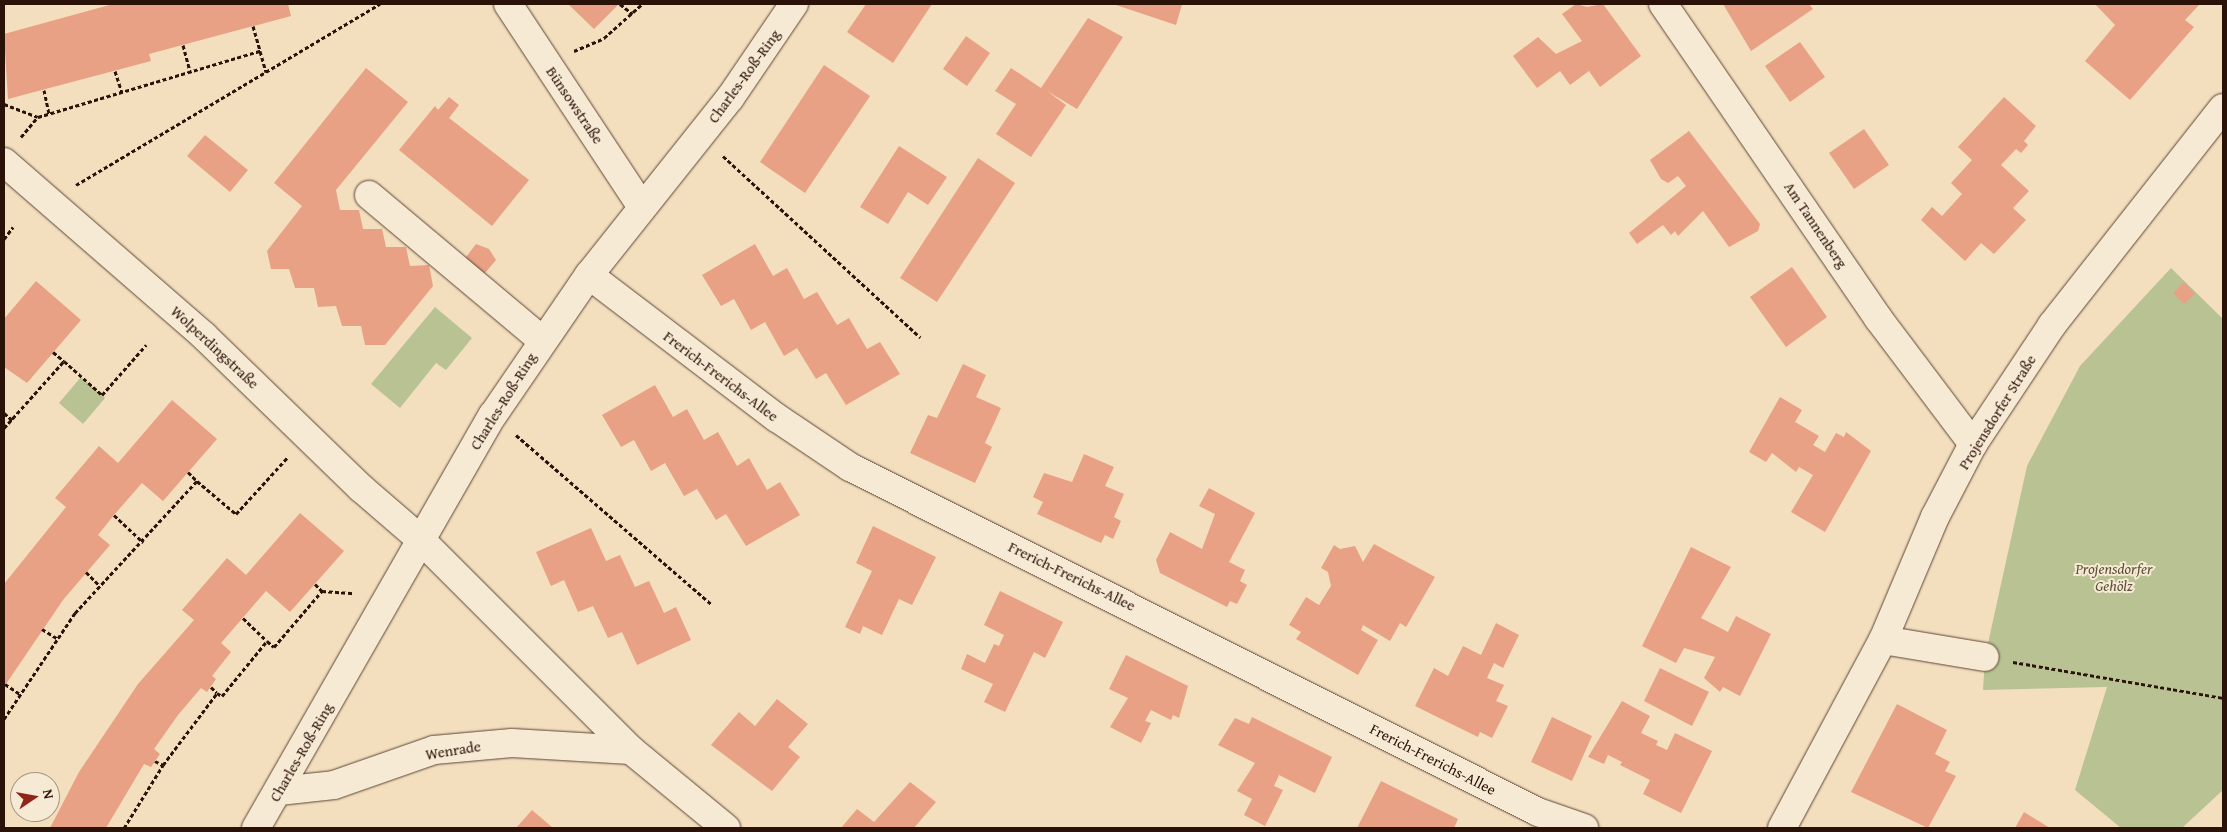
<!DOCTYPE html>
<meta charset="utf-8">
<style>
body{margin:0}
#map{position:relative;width:2227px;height:832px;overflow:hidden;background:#f3dfbe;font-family:"Gentium Book Plus",serif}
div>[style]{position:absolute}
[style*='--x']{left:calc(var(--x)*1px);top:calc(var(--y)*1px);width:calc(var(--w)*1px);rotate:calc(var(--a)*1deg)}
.green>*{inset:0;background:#b9c293}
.building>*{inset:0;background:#e8a184}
.path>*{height:3px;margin-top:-1.5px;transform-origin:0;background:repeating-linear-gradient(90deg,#2b1208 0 4px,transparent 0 6.5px)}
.roads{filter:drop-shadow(0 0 1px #5d4536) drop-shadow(0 0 1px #5d4536)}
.minor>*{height:28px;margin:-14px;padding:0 14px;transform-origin:14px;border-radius:14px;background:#f7ead5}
span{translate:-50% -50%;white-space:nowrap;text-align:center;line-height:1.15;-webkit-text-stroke:4px #f7ead5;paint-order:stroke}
.street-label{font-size:15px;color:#2b1208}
.park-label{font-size:15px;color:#5d5039;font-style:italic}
.frame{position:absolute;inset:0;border:5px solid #2b1208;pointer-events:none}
.north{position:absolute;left:10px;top:772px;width:50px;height:50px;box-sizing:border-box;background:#f7ead5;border:1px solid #a59483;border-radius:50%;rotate:78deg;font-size:14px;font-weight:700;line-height:20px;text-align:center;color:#2b1208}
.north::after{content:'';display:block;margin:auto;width:18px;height:22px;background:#8f2418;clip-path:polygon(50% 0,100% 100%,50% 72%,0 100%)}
</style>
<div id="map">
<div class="green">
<div style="clip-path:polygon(2171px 268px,2223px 319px,2223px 790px,2182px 828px,2121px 828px,2075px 790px,2107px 687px,1983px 690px,1985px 657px,2027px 466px,2080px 366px)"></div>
<div style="clip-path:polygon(435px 307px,472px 338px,446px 370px,436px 363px,400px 408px,371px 384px)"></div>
<div style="clip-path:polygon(81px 377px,105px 398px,83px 424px,59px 403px)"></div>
</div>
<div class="building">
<div style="clip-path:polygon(113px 4px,288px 4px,291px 16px,149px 54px,151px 61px,8px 99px,4px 34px)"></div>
<div style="clip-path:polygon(568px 4px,619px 4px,594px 29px)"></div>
<div style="clip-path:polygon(866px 4px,932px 4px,893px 63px,847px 32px)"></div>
<div style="clip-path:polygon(1113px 4px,1182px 4px,1176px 25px)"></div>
<div style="clip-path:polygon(1576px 4px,1587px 7px,1603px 4px,1641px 56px,1600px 87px,1589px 71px,1570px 85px,1560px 71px,1537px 88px,1513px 56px,1538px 37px,1556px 54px,1582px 41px,1562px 14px)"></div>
<div style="clip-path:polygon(1723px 4px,1809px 4px,1813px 9px,1751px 51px)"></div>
<div style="clip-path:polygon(2095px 4px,2200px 4px,2185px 20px,2194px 27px,2130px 100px,2085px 61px,2115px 25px)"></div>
<div style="clip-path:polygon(1088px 18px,1123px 37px,1077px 109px,1047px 91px,1066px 105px,1031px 157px,996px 134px,1016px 104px,995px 91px,1011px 68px,1041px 88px)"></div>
<div style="clip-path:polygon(966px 36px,990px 53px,967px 86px,943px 69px)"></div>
<div style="clip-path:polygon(1800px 42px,1825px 77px,1790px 102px,1765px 66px)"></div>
<div style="clip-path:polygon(824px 65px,870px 96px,805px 193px,760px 162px)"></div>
<div style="clip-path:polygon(366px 68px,408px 102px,336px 190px,340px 210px,359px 210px,363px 229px,382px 229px,386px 247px,406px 247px,410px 266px,429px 265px,433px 286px,385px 345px,365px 345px,361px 326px,342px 326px,336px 306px,318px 307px,314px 288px,295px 288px,289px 269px,271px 269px,267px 251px,302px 206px,274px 183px)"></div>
<div style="clip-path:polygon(449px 97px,459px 105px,449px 118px,529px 180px,492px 226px,399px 150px,435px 106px,438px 110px)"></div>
<div style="clip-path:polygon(2004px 97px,2036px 126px,2024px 141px,2028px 145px,2021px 153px,2016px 149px,2001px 165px,2029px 191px,2013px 208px,2026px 220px,1994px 254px,1981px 243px,1965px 261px,1921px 220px,1932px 207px,1942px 216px,1962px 194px,1951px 183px,1972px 160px,1958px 147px)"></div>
<div style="clip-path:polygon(1864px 129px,1889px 165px,1854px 189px,1829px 153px)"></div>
<div style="clip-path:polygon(1689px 131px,1760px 224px,1758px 231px,1729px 247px,1703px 211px,1678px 236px,1675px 231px,1671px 235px,1663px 225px,1637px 244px,1629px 233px,1686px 186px,1678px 176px,1668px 183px,1661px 179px,1650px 160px)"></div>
<div style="clip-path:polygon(205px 135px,248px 170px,230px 192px,187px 156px)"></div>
<div style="clip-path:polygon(899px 146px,947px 177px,928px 205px,908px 192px,888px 224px,860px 207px)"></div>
<div style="clip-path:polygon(978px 158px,1015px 183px,937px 302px,900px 278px)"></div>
<div style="clip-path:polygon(476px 244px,489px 249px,496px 260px,485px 273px,472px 268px,466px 257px)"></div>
<div style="clip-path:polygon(755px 244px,773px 276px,787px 268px,804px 299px,817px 292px,837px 325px,849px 318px,867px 349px,880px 342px,900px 374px,846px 405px,826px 373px,816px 379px,797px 348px,784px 356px,765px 322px,751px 330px,734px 299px,721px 306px,702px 275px)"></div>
<div style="clip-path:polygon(1792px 267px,1827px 317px,1786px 347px,1750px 297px)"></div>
<div style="clip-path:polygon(36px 281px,81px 320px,27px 383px,4px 367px,4px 319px)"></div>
<div style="clip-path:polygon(2184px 282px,2195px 294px,2184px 304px,2173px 293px)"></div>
<div style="clip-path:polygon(963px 364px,986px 375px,976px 397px,1001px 408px,985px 443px,992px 447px,975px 483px,910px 453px,928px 415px,937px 418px)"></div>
<div style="clip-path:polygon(655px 385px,673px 417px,687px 409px,704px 440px,718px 432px,737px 466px,749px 458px,767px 490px,780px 482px,800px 515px,746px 546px,726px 514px,716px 520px,697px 489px,684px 496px,665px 463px,651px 471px,634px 440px,621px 447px,602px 415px)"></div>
<div style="clip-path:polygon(1780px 397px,1802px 410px,1795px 422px,1819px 436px,1813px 445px,1825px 452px,1836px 433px,1844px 437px,1846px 432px,1871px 451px,1825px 532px,1791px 512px,1813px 475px,1799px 467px,1796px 472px,1772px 453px,1766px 462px,1749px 452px)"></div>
<div style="clip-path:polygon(172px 400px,217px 439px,163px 501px,142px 483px,114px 515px,98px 535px,110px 545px,63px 600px,4px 687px,4px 584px,66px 507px,55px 498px,99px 446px,118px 463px)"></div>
<div style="clip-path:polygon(1084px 454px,1114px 467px,1105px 486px,1124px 494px,1114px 517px,1121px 521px,1113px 539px,1105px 535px,1101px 543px,1037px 514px,1043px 502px,1033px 497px,1044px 473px,1072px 482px)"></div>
<div style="clip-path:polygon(1209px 488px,1255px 513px,1229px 562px,1245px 570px,1240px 581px,1247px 585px,1237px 604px,1230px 601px,1227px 607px,1160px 573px,1156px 560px,1170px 532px,1202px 549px,1215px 514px,1199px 506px)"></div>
<div style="clip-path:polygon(300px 513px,344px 551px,290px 612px,266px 591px,221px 643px,231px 652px,212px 676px,216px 679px,207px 692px,201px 688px,178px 715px,154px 749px,160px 754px,151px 767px,144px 764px,106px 828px,50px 828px,79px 772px,138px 684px,194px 620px,182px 610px,227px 558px,246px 575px)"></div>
<div style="clip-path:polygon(873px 526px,936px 557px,912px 605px,899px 599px,882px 635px,863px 626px,860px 634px,845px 627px,872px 571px,856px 563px)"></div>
<div style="clip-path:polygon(591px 528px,606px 561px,620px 555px,635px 587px,649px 581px,664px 613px,676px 607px,691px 640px,637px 665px,622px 632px,608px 638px,593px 606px,578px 612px,564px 580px,551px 586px,536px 552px)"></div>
<div style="clip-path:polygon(1374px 544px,1435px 577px,1406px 627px,1400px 623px,1390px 641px,1363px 625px,1361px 630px,1378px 640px,1358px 675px,1296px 639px,1301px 632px,1289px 625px,1306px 597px,1319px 605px,1331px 586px,1328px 572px,1321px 568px,1334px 545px,1340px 549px,1355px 546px,1363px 562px)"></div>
<div style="clip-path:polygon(1691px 547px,1731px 567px,1701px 618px,1728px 632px,1736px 616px,1771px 634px,1740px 696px,1723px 687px,1720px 692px,1704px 678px,1715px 657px,1684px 648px,1676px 663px,1642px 646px)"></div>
<div style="clip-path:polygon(1000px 591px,1063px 622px,1045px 658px,1034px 652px,1005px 712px,984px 702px,993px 684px,961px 669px,967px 654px,985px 663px,994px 644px,999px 646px,1004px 635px,984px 625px)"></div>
<div style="clip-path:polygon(1496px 623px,1519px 635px,1503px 668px,1494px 663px,1487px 678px,1504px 685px,1496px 701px,1508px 706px,1492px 738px,1480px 732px,1478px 737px,1415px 706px,1434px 668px,1448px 676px,1463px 646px,1481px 655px)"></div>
<div style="clip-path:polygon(1126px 655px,1188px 686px,1179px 718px,1173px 715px,1171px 720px,1151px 710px,1145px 721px,1151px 723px,1141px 743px,1110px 727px,1128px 698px,1109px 689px)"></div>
<div style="clip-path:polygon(1660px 668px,1709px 692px,1692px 726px,1644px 701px)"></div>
<div style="clip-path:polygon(777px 699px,808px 724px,788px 747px,800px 757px,772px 791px,711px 745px,739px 712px,755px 726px)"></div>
<div style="clip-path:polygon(1622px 701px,1650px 716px,1641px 733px,1658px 741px,1656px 745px,1667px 750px,1675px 733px,1712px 751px,1681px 813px,1643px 794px,1650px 780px,1620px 765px,1622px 762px,1608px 755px,1604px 764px,1588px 757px)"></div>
<div style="clip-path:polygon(1897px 704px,1947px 730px,1935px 754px,1950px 762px,1945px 771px,1956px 776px,1928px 828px,1851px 792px)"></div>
<div style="clip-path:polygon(1252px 717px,1332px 757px,1315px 793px,1279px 775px,1274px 786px,1283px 790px,1265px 826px,1244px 815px,1252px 799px,1237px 791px,1255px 763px,1218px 745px,1235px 718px,1249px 724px)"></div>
<div style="clip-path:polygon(1552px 717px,1592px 736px,1572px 781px,1531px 762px)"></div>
<div style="clip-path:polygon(1381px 781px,1458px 819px,1454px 828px,1357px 828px)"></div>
<div style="clip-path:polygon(910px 782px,936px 802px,914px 828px,841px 828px,857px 809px,874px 822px)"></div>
<div style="clip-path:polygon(532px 810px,553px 828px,516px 828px)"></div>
<div style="clip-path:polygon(2024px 812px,2050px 828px,2015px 828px)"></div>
</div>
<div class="path">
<div style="--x:620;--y:4;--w:16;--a:38"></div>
<div style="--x:253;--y:26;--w:26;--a:74"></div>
<div style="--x:183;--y:45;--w:28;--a:75"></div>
<div style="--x:574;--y:51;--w:33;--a:-23"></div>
<div style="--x:604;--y:38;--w:51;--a:-41.8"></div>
<div style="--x:115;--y:71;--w:22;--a:72"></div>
<div style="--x:44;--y:90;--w:25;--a:78"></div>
<div style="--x:4;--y:104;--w:36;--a:21"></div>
<div style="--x:21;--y:137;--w:26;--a:-50"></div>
<div style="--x:38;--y:117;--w:232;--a:-16.6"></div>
<div style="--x:260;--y:51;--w:22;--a:74"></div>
<div style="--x:723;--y:156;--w:268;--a:42.6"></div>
<div style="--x:76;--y:185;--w:354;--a:-30.8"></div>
<div style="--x:4;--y:239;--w:15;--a:-53"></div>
<div style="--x:53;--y:352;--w:14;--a:39"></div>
<div style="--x:4;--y:413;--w:11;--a:41"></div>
<div style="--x:4;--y:428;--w:90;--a:-48.2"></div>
<div style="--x:64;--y:361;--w:51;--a:41.8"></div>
<div style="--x:102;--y:395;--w:67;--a:-48.7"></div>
<div style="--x:516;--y:435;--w:258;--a:40.9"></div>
<div style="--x:188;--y:472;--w:13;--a:45"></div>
<div style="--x:114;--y:515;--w:40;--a:43"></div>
<div style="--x:86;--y:572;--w:18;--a:45"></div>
<div style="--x:315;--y:584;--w:10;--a:45"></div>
<div style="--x:243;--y:618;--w:33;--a:44"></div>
<div style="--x:42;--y:629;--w:19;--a:32"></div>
<div style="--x:2013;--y:662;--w:213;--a:9.7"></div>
<div style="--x:5;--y:684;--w:18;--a:34"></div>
<div style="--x:211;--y:687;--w:8;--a:45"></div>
<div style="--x:4;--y:719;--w:128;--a:-56.2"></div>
<div style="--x:75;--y:613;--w:180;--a:-47.3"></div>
<div style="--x:197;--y:481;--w:51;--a:40.2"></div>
<div style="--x:236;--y:514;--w:76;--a:-47.7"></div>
<div style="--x:155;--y:761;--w:9;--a:27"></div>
<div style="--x:124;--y:828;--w:74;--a:-58.2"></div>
<div style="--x:163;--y:765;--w:90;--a:-53.1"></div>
<div style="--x:217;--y:693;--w:6;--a:31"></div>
<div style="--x:222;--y:696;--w:71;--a:-50.7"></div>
<div style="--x:267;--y:641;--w:9;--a:41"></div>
<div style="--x:274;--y:647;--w:74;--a:-49.4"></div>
<div style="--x:322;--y:591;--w:32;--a:4"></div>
</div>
<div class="roads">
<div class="minor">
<div style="--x:508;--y:4;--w:243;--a:56.6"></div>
<div style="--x:1663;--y:4;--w:381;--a:55.6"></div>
<div style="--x:1878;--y:318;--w:158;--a:53"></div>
<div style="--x:4;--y:162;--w:265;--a:41"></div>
<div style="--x:204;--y:336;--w:219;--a:44.1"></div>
<div style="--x:361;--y:488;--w:78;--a:40.8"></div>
<div style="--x:420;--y:539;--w:298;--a:45"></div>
<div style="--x:631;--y:750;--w:123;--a:39.4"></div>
<div style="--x:369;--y:195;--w:226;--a:40"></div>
<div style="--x:589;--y:275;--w:236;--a:37.3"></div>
<div style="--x:777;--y:418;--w:88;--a:33.9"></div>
<div style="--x:850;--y:467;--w:770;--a:26.63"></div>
<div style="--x:1538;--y:812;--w:49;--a:19.2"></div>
<div style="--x:1883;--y:640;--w:103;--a:9.5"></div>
<div style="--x:279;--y:791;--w:55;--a:-6.2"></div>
<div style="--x:334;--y:785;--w:106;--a:-19.3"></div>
<div style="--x:434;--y:750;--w:78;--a:-5.1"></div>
<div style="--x:512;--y:743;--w:119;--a:3.4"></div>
<div style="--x:256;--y:828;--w:476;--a:-60.2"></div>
<div style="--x:493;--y:415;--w:170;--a:-55.6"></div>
<div style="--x:589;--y:275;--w:226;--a:-51.5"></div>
<div style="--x:730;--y:98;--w:114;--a:-55.8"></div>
<div style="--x:1782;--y:828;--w:213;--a:-61.8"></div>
<div style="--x:1883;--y:640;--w:134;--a:-67.1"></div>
<div style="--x:1935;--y:517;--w:82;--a:-62.5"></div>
<div style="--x:1973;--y:444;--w:143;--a:-56.4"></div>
<div style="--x:2052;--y:325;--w:276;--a:-51.8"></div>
</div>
</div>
<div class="street-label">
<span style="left:744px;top:76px;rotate:-54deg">Charles-Roß-Ring</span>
<span style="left:575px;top:105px;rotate:56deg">Bünsowstraße</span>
<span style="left:1816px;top:225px;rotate:56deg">Am Tannenberg</span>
<span style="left:215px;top:347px;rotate:43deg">Wolperdingstraße</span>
<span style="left:721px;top:376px;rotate:37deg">Frerich-Frerichs-Allee</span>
<span style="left:503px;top:401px;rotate:-58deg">Charles-Roß-Ring</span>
<span style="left:1997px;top:412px;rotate:-58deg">Projensdorfer Straße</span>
<span style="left:1072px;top:576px;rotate:26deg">Frerich-Frerichs-Allee</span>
<span style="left:453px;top:750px;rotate:-9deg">Wenrade</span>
<span style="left:301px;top:752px;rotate:-60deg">Charles-Roß-Ring</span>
<span style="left:1433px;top:759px;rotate:27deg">Frerich-Frerichs-Allee</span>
</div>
<div class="park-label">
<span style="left:2114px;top:577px">Projensdorfer<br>Gehölz</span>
</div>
<div class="frame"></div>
<div class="north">N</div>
</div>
